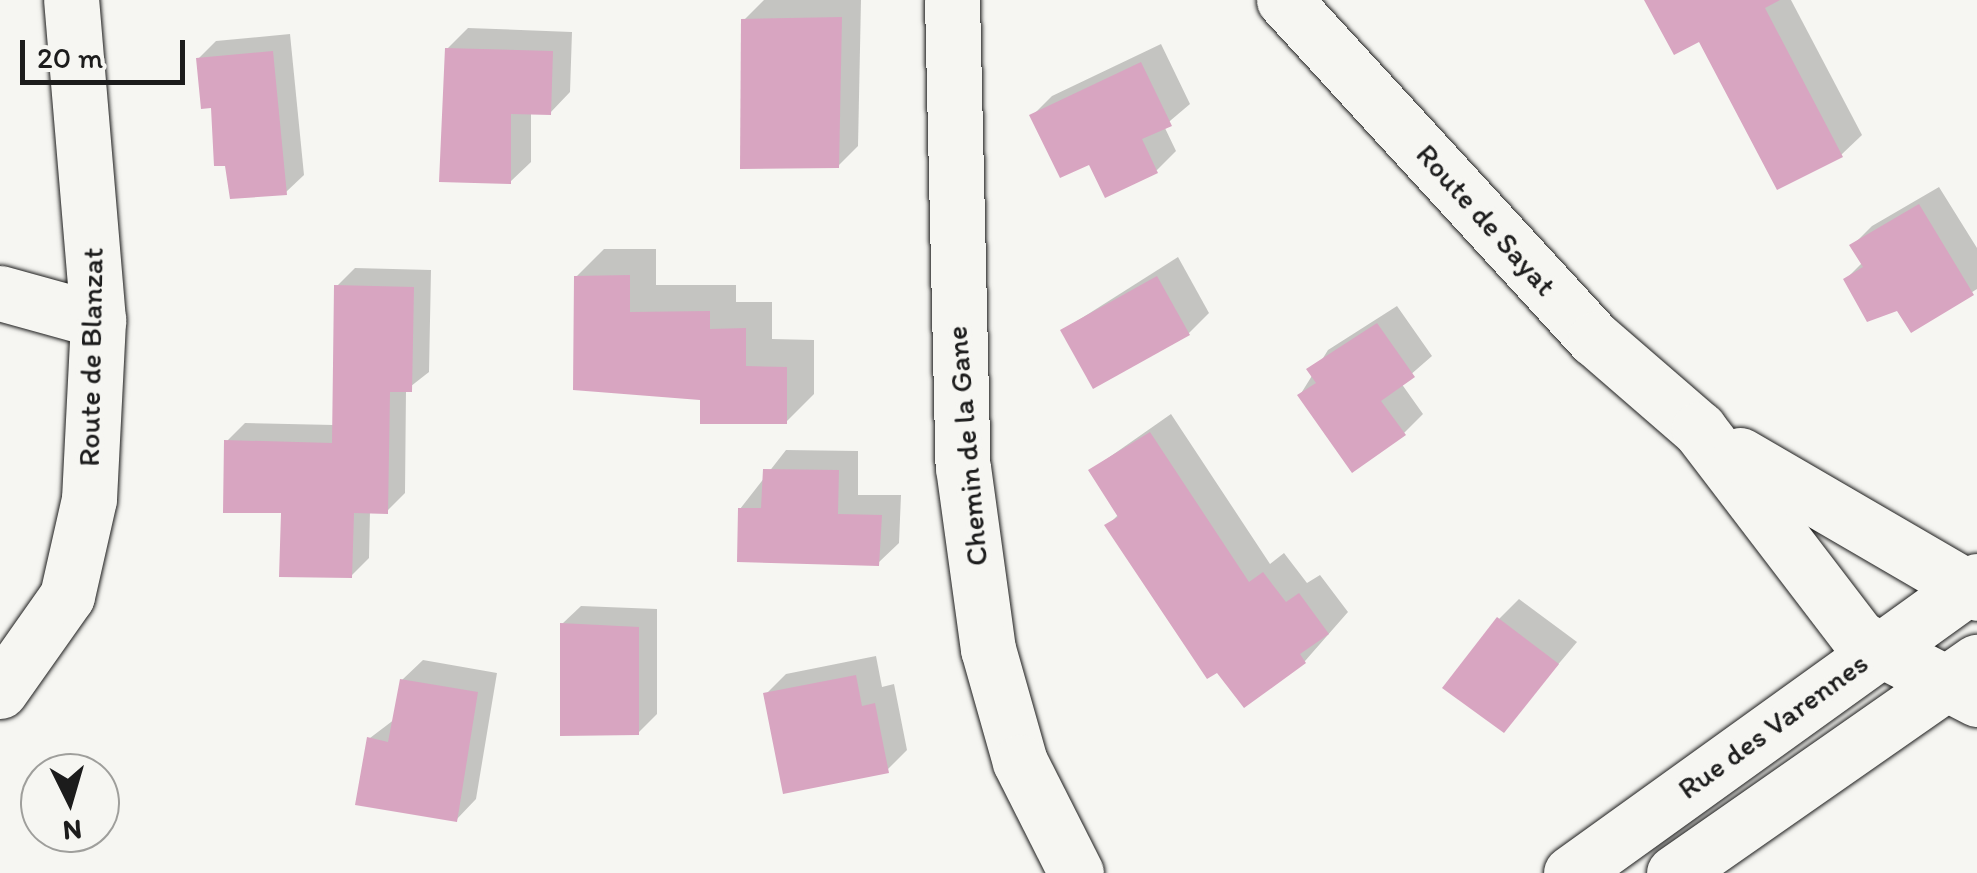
<!DOCTYPE html>
<style>
body{margin:0}
#map{position:relative;width:1977px;height:873px;overflow:hidden;background:#f6f6f2;font-family:Itim,sans-serif}
div>[style]{position:absolute}
[style*='--x']{left:calc(var(--x)*1px);top:calc(var(--y)*1px);width:calc(var(--w)*1px);rotate:calc(var(--a)*1deg)}
.shadow>*{inset:0;background:#0003}
.building>*{inset:0;background:#d8a5c1}
.roads{filter:drop-shadow(0 0 2px #1c1c1c) drop-shadow(0 0 2px #1c1c1c)}
.minor>*{height:55px;margin:-27.5px;padding:0 27.5px;transform-origin:27.5px;border-radius:27.5px;background:#f6f6f2}
.tertiary>*{height:55px;margin:-27.5px;padding:0 27.5px;transform-origin:27.5px;border-radius:27.5px;background:#f6f6f2}
.secondary>*{height:55px;margin:-27.5px;padding:0 27.5px;transform-origin:27.5px;border-radius:27.5px;background:#f6f6f2}
span{translate:-50% -50%;white-space:nowrap;text-align:center;line-height:1.15;-webkit-text-stroke:10px #f6f6f2;paint-order:stroke}
.street-label{font-size:30px;color:#1c1c1c}
.north{position:absolute;left:20px;top:753px;width:100px;height:100px;box-sizing:border-box;background:#f6f6f2;border:2px solid #9f9f9c;border-radius:50%;rotate:175deg;font-size:28px;font-weight:700;line-height:40px;text-align:center;color:#1c1c1c}
.north::after{content:'';display:block;margin:auto;width:35px;height:45px;background:#1c1c1c;clip-path:polygon(50% 0,100% 100%,50% 72%,0 100%)}
.scale{position:absolute;left:20px;top:40px;width:165px;height:45px;box-sizing:border-box;border:5px solid #1c1c1c;border-top:0;padding-left:12px;font-size:30px;line-height:35px;white-space:nowrap;color:#1c1c1c;-webkit-text-stroke:8px #f6f6f2;paint-order:stroke}
</style>
<div id="map">
<div class="shadow">
<div style="clip-path:polygon(764px 0,861px 0,858px 146px,838px 166px,744px 20px)"></div>
<div style="clip-path:polygon(1647px 0,1791px 0,1862px 135px,1841px 155px)"></div>
<div style="clip-path:polygon(468px 28px,572px 32px,570px 92px,550px 113px,531px 112px,531px 162px,510px 182px,447px 49px)"></div>
<div style="clip-path:polygon(290px 34px,304px 175px,286px 192px,199px 58px,216px 41px)"></div>
<div style="clip-path:polygon(1161px 44px,1190px 104px,1164px 126px,1176px 151px,1157px 170px,1090px 162px,1032px 116px,1052px 96px)"></div>
<div style="clip-path:polygon(1939px 187px,1977px 248px,1977px 289px,1912px 330px,1898px 308px,1846px 279px,1863px 262px,1852px 246px,1872px 226px)"></div>
<div style="clip-path:polygon(604px 249px,656px 249px,656px 285px,736px 285px,736px 302px,772px 302px,772px 339px,814px 340px,814px 394px,786px 422px,703px 398px,576px 277px)"></div>
<div style="clip-path:polygon(1178px 257px,1209px 313px,1189px 333px,1063px 330px)"></div>
<div style="clip-path:polygon(355px 268px,431px 270px,429px 372px,406px 390px,405px 493px,387px 511px,370px 511px,369px 558px,351px 576px,227px 441px,245px 423px,334px 425px,337px 286px)"></div>
<div style="clip-path:polygon(1397px 306px,1432px 356px,1401px 383px,1423px 414px,1404px 433px,1300px 395px,1328px 350px)"></div>
<div style="clip-path:polygon(1171px 414px,1270px 564px,1284px 553px,1307px 583px,1320px 575px,1348px 612px,1305px 661px,1244px 704px,1107px 526px,1119px 514px,1091px 470px)"></div>
<div style="clip-path:polygon(786px 450px,858px 451px,858px 495px,901px 495px,899px 543px,878px 563px,740px 509px)"></div>
<div style="clip-path:polygon(1519px 599px,1577px 642px,1503px 730px,1499px 619px)"></div>
<div style="clip-path:polygon(581px 606px,657px 609px,657px 714px,638px 733px,562px 624px)"></div>
<div style="clip-path:polygon(876px 656px,882px 687px,894px 684px,907px 750px,887px 770px,766px 694px,786px 674px)"></div>
<div style="clip-path:polygon(423px 660px,497px 673px,476px 799px,456px 820px,370px 738px,395px 719px,402px 680px)"></div>
</div>
<div class="building">
<div style="clip-path:polygon(1644px 0,1780px 0,1765px 8px,1843px 157px,1777px 190px,1699px 42px,1674px 55px)"></div>
<div style="clip-path:polygon(842px 17px,839px 168px,740px 169px,741px 19px)"></div>
<div style="clip-path:polygon(445px 48px,553px 51px,551px 115px,511px 114px,511px 184px,439px 182px)"></div>
<div style="clip-path:polygon(273px 51px,287px 195px,230px 199px,225px 166px,214px 166px,211px 108px,201px 109px,196px 58px)"></div>
<div style="clip-path:polygon(1141px 62px,1172px 126px,1142px 139px,1158px 173px,1105px 198px,1089px 165px,1060px 178px,1029px 115px)"></div>
<div style="clip-path:polygon(1919px 204px,1974px 295px,1911px 333px,1897px 311px,1867px 322px,1843px 279px,1863px 267px,1849px 245px)"></div>
<div style="clip-path:polygon(630px 275px,630px 312px,710px 311px,710px 329px,746px 328px,746px 366px,787px 367px,787px 424px,700px 424px,700px 400px,573px 390px,574px 276px)"></div>
<div style="clip-path:polygon(1157px 276px,1190px 335px,1093px 389px,1060px 330px)"></div>
<div style="clip-path:polygon(334px 285px,414px 287px,412px 392px,390px 392px,388px 514px,354px 513px,352px 578px,279px 577px,281px 513px,223px 513px,224px 440px,332px 443px)"></div>
<div style="clip-path:polygon(1377px 323px,1415px 377px,1381px 401px,1406px 435px,1352px 473px,1297px 395px,1316px 383px,1306px 369px)"></div>
<div style="clip-path:polygon(1150px 432px,1249px 582px,1263px 572px,1286px 602px,1299px 593px,1329px 634px,1300px 654px,1306px 663px,1244px 708px,1217px 673px,1207px 679px,1104px 525px,1118px 517px,1088px 470px)"></div>
<div style="clip-path:polygon(763px 469px,839px 470px,838px 514px,882px 515px,879px 566px,737px 562px,738px 508px,761px 508px)"></div>
<div style="clip-path:polygon(1497px 617px,1559px 664px,1504px 733px,1442px 688px)"></div>
<div style="clip-path:polygon(560px 623px,639px 627px,639px 735px,560px 736px)"></div>
<div style="clip-path:polygon(856px 675px,862px 706px,875px 703px,889px 773px,783px 794px,763px 693px)"></div>
<div style="clip-path:polygon(400px 679px,478px 692px,457px 822px,355px 805px,367px 737px,388px 742px)"></div>
</div>
<div class="roads">
<div class="minor">
<div style="--x:952;--y:0;--w:467;--a:88.7"></div>
<div style="--x:963;--y:467;--w:184;--a:82.2"></div>
<div style="--x:988;--y:649;--w:117;--a:74.2"></div>
<div style="--x:1020;--y:762;--w:124;--a:63.2"></div>
<div style="--x:0;--y:293;--w:102;--a:15.4"></div>
<div style="--x:0;--y:691;--w:116;--a:-54.8"></div>
<div style="--x:67;--y:596;--w:99;--a:-77.2"></div>
<div style="--x:89;--y:499;--w:179;--a:-87.1"></div>
<div style="--x:98;--y:320;--w:321;--a:-94.8"></div>
</div>
<div class="tertiary">
<div style="--x:1284;--y:0;--w:460;--a:47.5"></div>
<div style="--x:1595;--y:339;--w:138;--a:40.9"></div>
<div style="--x:1699;--y:429;--w:263;--a:52.6"></div>
<div style="--x:1859;--y:638;--w:133;--a:27.3"></div>
<div style="--x:1740;--y:455;--w:274;--a:30.2"></div>
</div>
<div class="secondary">
<div style="--x:1571;--y:873;--w:500;--a:-35.72"></div>
<div style="--x:1674;--y:873;--w:369;--a:-34.9"></div>
</div>
</div>
<div class="street-label">
<span style="left:1486px;top:220px;rotate:48deg">Route de Sayat</span>
<span style="left:91px;top:357px;rotate:-89deg">Route de Blanzat</span>
<span style="left:967px;top:446px;rotate:-95deg">Chemin de la Gane</span>
<span style="left:1773px;top:726px;rotate:-36deg">Rue des Varennes</span>
</div>
<div class="north">N</div>
<div class="scale">20 m</div>
</div>
